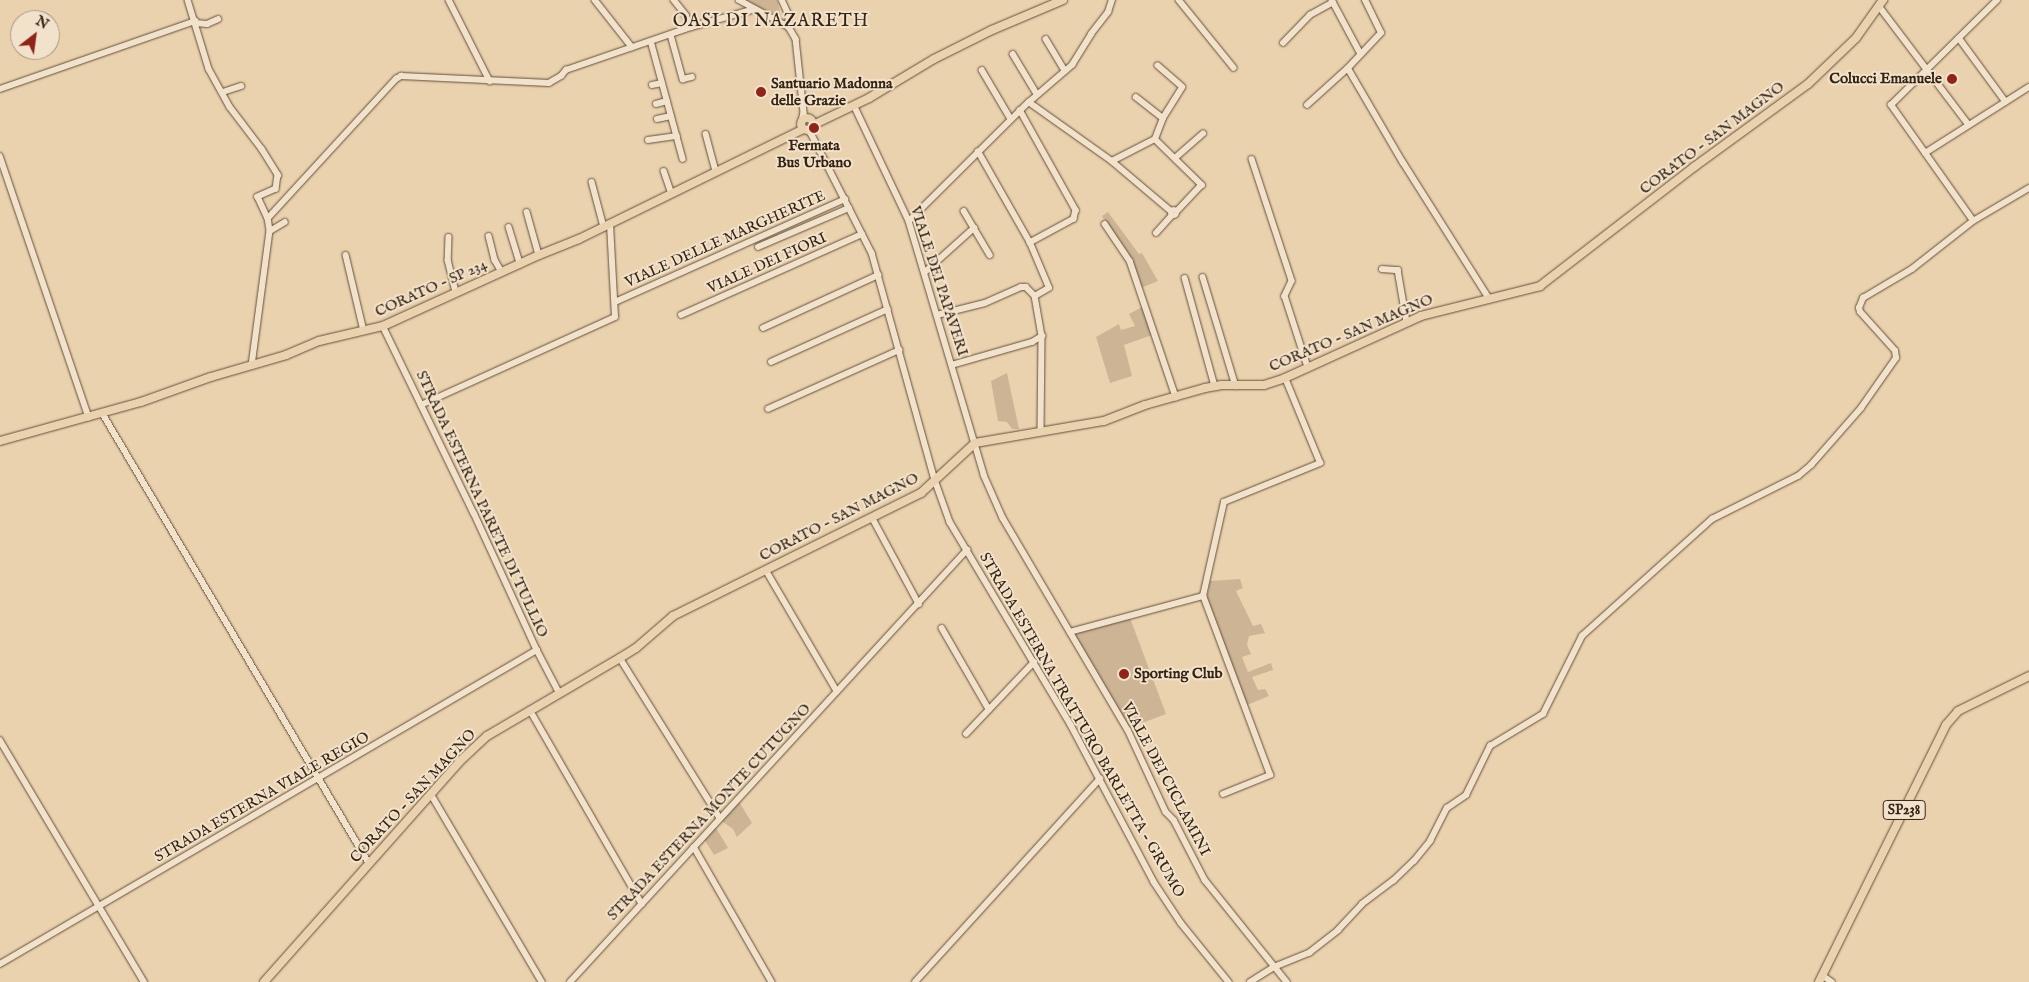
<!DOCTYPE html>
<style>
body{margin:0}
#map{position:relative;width:2029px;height:982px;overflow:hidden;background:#ebd2af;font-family:"IM FELL English",serif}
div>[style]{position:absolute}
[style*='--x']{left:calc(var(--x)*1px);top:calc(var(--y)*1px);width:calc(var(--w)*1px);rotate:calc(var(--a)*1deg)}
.green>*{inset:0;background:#ccb495}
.roads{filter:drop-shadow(0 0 1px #62503b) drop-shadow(0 0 1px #62503b)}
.minor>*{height:5.5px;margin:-2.75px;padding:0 2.75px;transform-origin:2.75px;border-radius:2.75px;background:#f2e2cb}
.minor>.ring{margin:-2.75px;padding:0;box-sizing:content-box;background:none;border:5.5px solid #f2e2cb;border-radius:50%}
.major>*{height:8px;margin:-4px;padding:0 4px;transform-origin:4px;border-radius:4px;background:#ebd2af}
.major>.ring{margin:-4px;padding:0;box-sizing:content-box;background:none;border:8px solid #ebd2af;border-radius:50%}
.dots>*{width:14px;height:14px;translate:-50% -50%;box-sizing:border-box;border:2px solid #f2e2cb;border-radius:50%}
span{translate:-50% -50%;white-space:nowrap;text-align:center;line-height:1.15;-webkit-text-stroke:4px #f2e2cb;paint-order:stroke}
.shield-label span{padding:1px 4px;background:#f2e2cb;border:1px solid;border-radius:4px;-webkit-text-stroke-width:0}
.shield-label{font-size:14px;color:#352414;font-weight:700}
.poi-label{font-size:15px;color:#352414;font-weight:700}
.right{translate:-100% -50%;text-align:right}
.left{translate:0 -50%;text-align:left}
.street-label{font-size:15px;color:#352414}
.quarter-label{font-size:18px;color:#352414;letter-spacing:1px}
.north{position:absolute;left:10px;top:10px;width:50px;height:50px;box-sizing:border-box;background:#f2e2cb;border:1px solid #a69682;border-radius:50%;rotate:30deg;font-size:14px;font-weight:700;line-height:20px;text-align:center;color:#352414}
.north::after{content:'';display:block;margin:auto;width:18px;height:22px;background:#8f2418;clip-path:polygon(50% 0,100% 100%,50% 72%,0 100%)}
</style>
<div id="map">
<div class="green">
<div style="clip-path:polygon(777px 0,781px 17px,745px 1px,746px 0)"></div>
<div style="clip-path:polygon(1108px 212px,1139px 254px,1142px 253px,1158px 281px,1141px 288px,1131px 260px,1102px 216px)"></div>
<div style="clip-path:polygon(1142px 307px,1152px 335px,1124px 345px,1132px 376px,1110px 383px,1096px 337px,1119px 324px,1121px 330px,1135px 326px,1129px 314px)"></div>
<div style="clip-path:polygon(1007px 373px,1019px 429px,1012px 429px,1007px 422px,998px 421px,991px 381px)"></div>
<div style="clip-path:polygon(1240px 579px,1243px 588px,1236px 591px,1253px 626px,1261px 624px,1265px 633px,1249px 636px,1247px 645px,1251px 654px,1242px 657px,1248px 672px,1271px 663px,1273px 670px,1252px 677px,1258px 690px,1265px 689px,1269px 696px,1247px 705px,1207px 599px,1210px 581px)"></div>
<div style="clip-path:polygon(1130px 618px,1166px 714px,1129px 728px,1072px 633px)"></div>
<div style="clip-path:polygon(738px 800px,752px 823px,737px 837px,733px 829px,720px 820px)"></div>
<div style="clip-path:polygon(715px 826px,728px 848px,714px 855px,704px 839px)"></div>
</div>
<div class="roads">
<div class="minor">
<div style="--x:188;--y:0;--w:72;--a:73.1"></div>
<div style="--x:209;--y:69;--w:43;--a:61.1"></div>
<div style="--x:230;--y:107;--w:53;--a:52.7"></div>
<div style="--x:262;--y:149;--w:31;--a:58"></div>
<div style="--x:278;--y:175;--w:14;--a:98"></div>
<div style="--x:276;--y:189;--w:20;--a:156"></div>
<div style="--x:258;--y:197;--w:23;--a:65"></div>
<div style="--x:268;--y:218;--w:13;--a:81"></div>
<div style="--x:270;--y:231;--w:136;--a:97.6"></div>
<div style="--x:449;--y:0;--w:91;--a:63.2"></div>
<div style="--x:595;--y:0;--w:60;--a:51.8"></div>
<div style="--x:674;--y:0;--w:19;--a:51"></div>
<div style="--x:686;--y:15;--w:13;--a:67"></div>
<div style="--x:739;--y:0;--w:57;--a:28.4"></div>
<div style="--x:789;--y:27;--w:14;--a:60"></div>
<div style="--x:796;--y:39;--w:74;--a:83.8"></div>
<div style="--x:804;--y:113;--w:8;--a:104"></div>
<div style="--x:782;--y:0;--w:17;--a:65"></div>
<div style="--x:789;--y:15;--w:12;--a:90"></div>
<div style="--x:1179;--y:0;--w:87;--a:51"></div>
<div style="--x:1332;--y:0;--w:61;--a:61.8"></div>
<div style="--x:1879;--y:6;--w:149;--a:52.9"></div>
<div style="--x:195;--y:23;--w:12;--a:5"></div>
<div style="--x:207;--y:24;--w:12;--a:-24"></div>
<div style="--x:671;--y:35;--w:46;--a:74.7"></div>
<div style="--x:683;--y:79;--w:9;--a:-13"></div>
<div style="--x:1959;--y:38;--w:79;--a:53.7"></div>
<div style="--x:1046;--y:39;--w:37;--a:59"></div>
<div style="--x:651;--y:41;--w:122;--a:74.8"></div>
<div style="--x:1283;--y:43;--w:39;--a:-46"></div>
<div style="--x:1310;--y:15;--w:26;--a:-29"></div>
<div style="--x:1013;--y:54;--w:47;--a:59"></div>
<div style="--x:1348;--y:68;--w:109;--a:59.7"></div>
<div style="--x:1403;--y:162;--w:161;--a:57.7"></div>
<div style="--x:982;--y:70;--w:57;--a:59.4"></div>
<div style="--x:652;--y:85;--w:10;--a:-11"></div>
<div style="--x:0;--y:89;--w:207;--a:-19.2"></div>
<div style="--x:223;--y:92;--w:19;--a:-18"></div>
<div style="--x:1136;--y:97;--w:34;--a:38"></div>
<div style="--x:1029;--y:102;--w:102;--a:35.4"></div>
<div style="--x:1112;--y:161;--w:77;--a:40.3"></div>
<div style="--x:656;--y:104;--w:11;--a:-15"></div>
<div style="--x:854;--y:105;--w:128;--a:64.6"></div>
<div style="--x:909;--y:221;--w:265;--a:73.5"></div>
<div style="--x:984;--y:475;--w:47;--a:66.2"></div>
<div style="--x:1003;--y:518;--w:246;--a:59.5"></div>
<div style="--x:1128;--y:730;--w:90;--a:65.1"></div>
<div style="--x:1166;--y:812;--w:11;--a:45"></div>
<div style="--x:1174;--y:820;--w:68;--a:62.7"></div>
<div style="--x:1205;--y:880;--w:131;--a:51.2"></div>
<div style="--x:1307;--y:105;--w:55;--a:-42.1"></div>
<div style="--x:1348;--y:68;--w:48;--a:-46.7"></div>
<div style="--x:1381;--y:33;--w:37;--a:-116"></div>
<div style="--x:1020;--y:110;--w:115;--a:60.8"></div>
<div style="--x:1076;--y:210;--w:9;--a:103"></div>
<div style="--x:1074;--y:219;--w:50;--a:151.4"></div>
<div style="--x:657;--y:119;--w:14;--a:-12"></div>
<div style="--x:807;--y:130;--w:5;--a:37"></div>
<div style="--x:811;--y:133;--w:135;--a:63.1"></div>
<div style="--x:872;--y:253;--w:236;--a:74.5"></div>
<div style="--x:935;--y:480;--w:45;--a:70.3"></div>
<div style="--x:950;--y:522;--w:236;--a:59.2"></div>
<div style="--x:1071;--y:725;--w:178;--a:62.1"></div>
<div style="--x:1154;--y:882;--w:49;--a:56.6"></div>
<div style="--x:1181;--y:923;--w:76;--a:50.9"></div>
<div style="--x:706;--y:134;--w:39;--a:75"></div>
<div style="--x:1155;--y:139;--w:66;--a:44.4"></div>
<div style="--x:1202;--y:185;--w:35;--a:133"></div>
<div style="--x:648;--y:140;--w:29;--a:-8"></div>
<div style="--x:1925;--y:153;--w:123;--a:-32.4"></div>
<div style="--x:0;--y:156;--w:276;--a:71.2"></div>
<div style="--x:1175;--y:158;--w:37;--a:-41"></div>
<div style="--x:1252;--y:159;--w:128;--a:71.8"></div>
<div style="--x:1292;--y:281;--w:17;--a:115"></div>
<div style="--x:1285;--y:296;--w:75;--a:72.1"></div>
<div style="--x:1112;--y:161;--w:48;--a:-27.1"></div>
<div style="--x:1155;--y:139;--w:22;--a:-69"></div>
<div style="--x:1163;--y:118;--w:36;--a:-58"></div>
<div style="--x:1182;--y:87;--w:32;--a:-139"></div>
<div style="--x:664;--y:171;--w:24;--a:71"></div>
<div style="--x:592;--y:182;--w:47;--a:75.1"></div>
<div class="ring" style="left:1170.5px;top:209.5px;width:1.5px;height:1.5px"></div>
<div style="--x:964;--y:211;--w:51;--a:59.4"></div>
<div style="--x:527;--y:212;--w:45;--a:74.4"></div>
<div style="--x:268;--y:218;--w:189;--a:-47.4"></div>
<div style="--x:396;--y:79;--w:6;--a:-31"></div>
<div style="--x:401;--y:76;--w:148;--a:2.7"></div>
<div style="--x:549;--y:83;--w:14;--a:-30"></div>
<div style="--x:561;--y:76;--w:8;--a:-50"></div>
<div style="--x:566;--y:70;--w:132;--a:-19"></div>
<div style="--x:691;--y:27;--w:66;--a:-15.7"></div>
<div style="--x:909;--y:221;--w:169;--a:-44.8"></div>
<div style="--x:1029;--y:102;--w:57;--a:-40.7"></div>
<div style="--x:1072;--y:65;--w:36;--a:-58"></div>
<div style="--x:1091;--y:34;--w:28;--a:-52"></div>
<div style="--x:1108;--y:12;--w:13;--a:-72"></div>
<div style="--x:1973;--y:221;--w:142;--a:-125.3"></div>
<div style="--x:1891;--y:105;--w:149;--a:-44.7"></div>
<div style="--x:1105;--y:224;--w:45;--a:56"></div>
<div style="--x:1130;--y:261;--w:144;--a:71.3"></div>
<div style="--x:509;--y:227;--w:39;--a:73"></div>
<div style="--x:270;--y:231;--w:17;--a:-31"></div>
<div style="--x:1156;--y:233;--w:24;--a:-48"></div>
<div style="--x:489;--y:236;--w:25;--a:76"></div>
<div style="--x:495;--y:260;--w:14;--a:60"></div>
<div style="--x:449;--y:237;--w:23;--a:92"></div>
<div style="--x:448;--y:260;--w:34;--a:76"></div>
<div style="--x:758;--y:247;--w:99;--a:-23.2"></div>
<div style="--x:346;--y:255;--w:78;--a:76.7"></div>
<div style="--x:1382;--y:269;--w:16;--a:4"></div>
<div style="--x:1398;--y:270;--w:53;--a:80.2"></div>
<div style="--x:925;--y:272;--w:66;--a:-41.9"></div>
<div style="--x:1203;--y:277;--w:114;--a:73.2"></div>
<div style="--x:1185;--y:278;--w:112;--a:74.5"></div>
<div style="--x:1035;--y:296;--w:41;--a:80.1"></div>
<div style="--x:1042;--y:336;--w:96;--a:90.6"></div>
<div style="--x:615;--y:302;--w:252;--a:-24.1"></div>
<div style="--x:681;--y:315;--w:198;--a:-24.1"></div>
<div style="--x:937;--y:315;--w:49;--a:-14"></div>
<div style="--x:985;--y:303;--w:39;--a:-24"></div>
<div style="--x:1021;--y:287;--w:5;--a:0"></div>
<div style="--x:1026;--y:287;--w:13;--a:45"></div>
<div style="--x:1035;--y:296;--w:16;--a:-30"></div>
<div style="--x:1049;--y:288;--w:49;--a:-112.9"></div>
<div style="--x:1030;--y:243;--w:105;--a:-119.7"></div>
<div style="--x:383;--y:326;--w:208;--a:64.1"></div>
<div style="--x:474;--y:513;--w:151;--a:65.3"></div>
<div style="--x:537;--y:650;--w:47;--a:62.4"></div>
<div style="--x:763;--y:328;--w:127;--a:-24.7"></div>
<div style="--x:771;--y:362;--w:128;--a:-24.4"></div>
<div style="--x:952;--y:365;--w:83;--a:-16"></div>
<div style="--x:1032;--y:342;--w:12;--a:-31"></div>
<div style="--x:421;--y:405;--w:213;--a:-24.4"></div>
<div style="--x:615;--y:317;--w:93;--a:-93.1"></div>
<div style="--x:768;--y:409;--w:144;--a:-24.2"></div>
<div style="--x:103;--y:414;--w:522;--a:59.36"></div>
<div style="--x:872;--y:517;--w:99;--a:61.6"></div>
<div style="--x:766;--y:570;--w:140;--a:59.6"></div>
<div style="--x:942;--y:628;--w:94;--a:59.9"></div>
<div style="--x:1070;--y:632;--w:138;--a:-15.1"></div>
<div style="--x:620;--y:658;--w:189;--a:58"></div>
<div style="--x:530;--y:710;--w:224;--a:60"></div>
<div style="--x:966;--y:734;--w:99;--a:-46.6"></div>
<div style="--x:0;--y:740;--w:282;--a:59.2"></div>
<div style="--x:431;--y:794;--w:218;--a:59.4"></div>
<div style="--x:1223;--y:794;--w:51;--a:-22"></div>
<div style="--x:1270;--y:775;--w:191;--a:-110.5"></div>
<div style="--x:1203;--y:596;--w:96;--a:-77.4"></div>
<div style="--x:1224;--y:502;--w:104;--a:-22.1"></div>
<div style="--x:1320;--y:463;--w:92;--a:-112.4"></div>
<div style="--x:694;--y:847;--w:156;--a:60"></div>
<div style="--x:0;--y:964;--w:622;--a:-30.32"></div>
<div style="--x:1822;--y:975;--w:12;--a:35"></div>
<div style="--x:570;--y:982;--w:587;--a:-47.42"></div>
<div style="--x:915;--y:982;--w:275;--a:-47.7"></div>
<div style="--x:1250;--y:982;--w:28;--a:-32"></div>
<div style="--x:1274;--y:967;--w:38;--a:-22"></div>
<div style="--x:1309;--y:953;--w:37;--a:-38"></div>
<div style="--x:1338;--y:930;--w:35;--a:-47"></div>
<div style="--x:1362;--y:904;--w:39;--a:-37"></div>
<div style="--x:1393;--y:881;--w:29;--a:-44"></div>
<div style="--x:1414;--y:861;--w:26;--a:-51"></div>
<div style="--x:1430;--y:841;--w:37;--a:-63"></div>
<div style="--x:1447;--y:808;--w:23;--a:-34"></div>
<div style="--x:1466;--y:795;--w:55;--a:-63.9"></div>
<div style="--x:1490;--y:746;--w:62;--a:-31.1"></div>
<div style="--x:1543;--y:714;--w:87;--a:-63.4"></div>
<div style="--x:1582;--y:636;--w:175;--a:-42"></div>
<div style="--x:1712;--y:519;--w:96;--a:-26.6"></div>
<div style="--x:1798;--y:476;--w:17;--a:-40"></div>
<div style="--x:1811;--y:465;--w:76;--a:-48.7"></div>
<div style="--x:1861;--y:408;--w:61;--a:-55"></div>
<div style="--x:1896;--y:358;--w:7;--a:-98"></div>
<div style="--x:1895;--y:351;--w:52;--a:-131.9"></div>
<div style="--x:1860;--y:312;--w:4;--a:-104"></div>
<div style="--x:1859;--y:308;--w:11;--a:-68"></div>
<div style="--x:1863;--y:298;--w:57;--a:-30.6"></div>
<div style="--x:1912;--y:269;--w:78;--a:-38.2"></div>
<div style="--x:1973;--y:221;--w:65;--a:-30.5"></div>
</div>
<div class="major">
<div class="ring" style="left:801px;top:118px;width:4px;height:4px"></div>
<div style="--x:813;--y:125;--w:62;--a:-25.7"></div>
<div style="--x:869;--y:98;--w:76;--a:-31"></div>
<div style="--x:934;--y:59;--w:65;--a:-26.6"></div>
<div style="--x:992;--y:30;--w:77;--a:-22.9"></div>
<div style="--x:0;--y:441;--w:146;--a:-15.5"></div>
<div style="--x:141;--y:402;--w:74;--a:-19.7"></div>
<div style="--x:211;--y:377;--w:78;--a:-16.3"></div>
<div style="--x:286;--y:355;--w:36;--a:-23"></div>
<div style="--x:319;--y:341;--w:66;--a:-13.2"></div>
<div style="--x:383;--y:326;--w:171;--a:-24.5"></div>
<div style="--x:539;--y:255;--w:43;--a:-21.8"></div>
<div style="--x:579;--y:239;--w:250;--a:-26.1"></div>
<div style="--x:264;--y:982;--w:294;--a:-48.4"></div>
<div style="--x:459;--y:762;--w:38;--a:-43"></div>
<div style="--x:487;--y:736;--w:154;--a:-30.4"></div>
<div style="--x:620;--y:658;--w:19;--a:-32"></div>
<div style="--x:636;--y:648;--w:49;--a:-40.9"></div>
<div style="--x:673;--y:616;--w:277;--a:-26.4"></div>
<div style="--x:921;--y:493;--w:74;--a:-42.8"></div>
<div style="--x:975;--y:443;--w:131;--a:-9.7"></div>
<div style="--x:1104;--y:421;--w:44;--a:-21.3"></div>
<div style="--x:1145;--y:405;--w:62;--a:-15.8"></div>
<div style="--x:1205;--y:388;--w:17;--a:-10"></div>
<div style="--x:1222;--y:385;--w:42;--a:0"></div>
<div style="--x:1264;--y:385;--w:22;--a:-18"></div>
<div style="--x:1285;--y:378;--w:149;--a:-24.5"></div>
<div style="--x:1421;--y:316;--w:123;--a:-14.1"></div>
<div style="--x:1540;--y:286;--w:195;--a:-37.7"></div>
<div style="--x:1694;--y:167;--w:141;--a:-36.1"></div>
<div style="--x:1808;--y:84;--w:66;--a:-43.8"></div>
<div style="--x:1856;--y:38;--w:47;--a:-54.6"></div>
<div style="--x:1819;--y:982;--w:287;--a:-63.7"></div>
<div style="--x:1946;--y:725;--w:18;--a:-49"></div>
<div style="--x:1958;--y:711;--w:79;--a:-26.2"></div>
</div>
</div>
<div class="dots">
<div style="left:1952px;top:79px;background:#8f2418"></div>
<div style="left:761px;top:92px;background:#8f2418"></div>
<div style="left:814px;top:128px;background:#8f2418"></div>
<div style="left:1124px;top:674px;background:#8f2418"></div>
</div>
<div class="shield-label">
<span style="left:1904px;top:810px">SP238</span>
</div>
<div class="poi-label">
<span class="right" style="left:1942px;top:79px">Colucci Emanuele</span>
<span class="left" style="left:771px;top:92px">Santuario Madonna<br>delle Grazie</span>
<span style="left:814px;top:154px">Fermata<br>Bus Urbano</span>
<span class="left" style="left:1134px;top:674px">Sporting Club</span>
</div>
<div class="street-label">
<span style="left:1712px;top:138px;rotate:-37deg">CORATO - SAN MAGNO</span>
<span style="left:725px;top:239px;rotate:-24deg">VIALE DELLE MARGHERITE</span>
<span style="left:767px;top:263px;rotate:-24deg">VIALE DEI FIORI</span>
<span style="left:939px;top:281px;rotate:72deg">VIALE DEI PAPAVERI</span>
<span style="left:431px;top:288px;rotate:-24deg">CORATO - SP 234</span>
<span style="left:1351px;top:333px;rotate:-23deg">CORATO - SAN MAGNO</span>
<span style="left:482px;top:504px;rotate:65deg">STRADA ESTERNA PARETE DI TULLIO</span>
<span style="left:839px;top:517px;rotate:-27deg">CORATO - SAN MAGNO</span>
<span style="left:1082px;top:725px;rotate:60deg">STRADA ESTERNA TRATTURO BARLETTA - GRUMO</span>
<span style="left:1166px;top:779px;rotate:62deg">VIALE DEI CICLAMINI</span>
<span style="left:413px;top:796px;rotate:-47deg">CORATO - SAN MAGNO</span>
<span style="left:262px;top:797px;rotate:-30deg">STRADA ESTERNA VIALE REGIO</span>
<span style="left:709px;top:812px;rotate:-47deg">STRADA ESTERNA MONTE CUTUGNO</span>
</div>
<div class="quarter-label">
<span style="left:771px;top:22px">OASI DI NAZARETH</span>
</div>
<div class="north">N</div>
</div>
